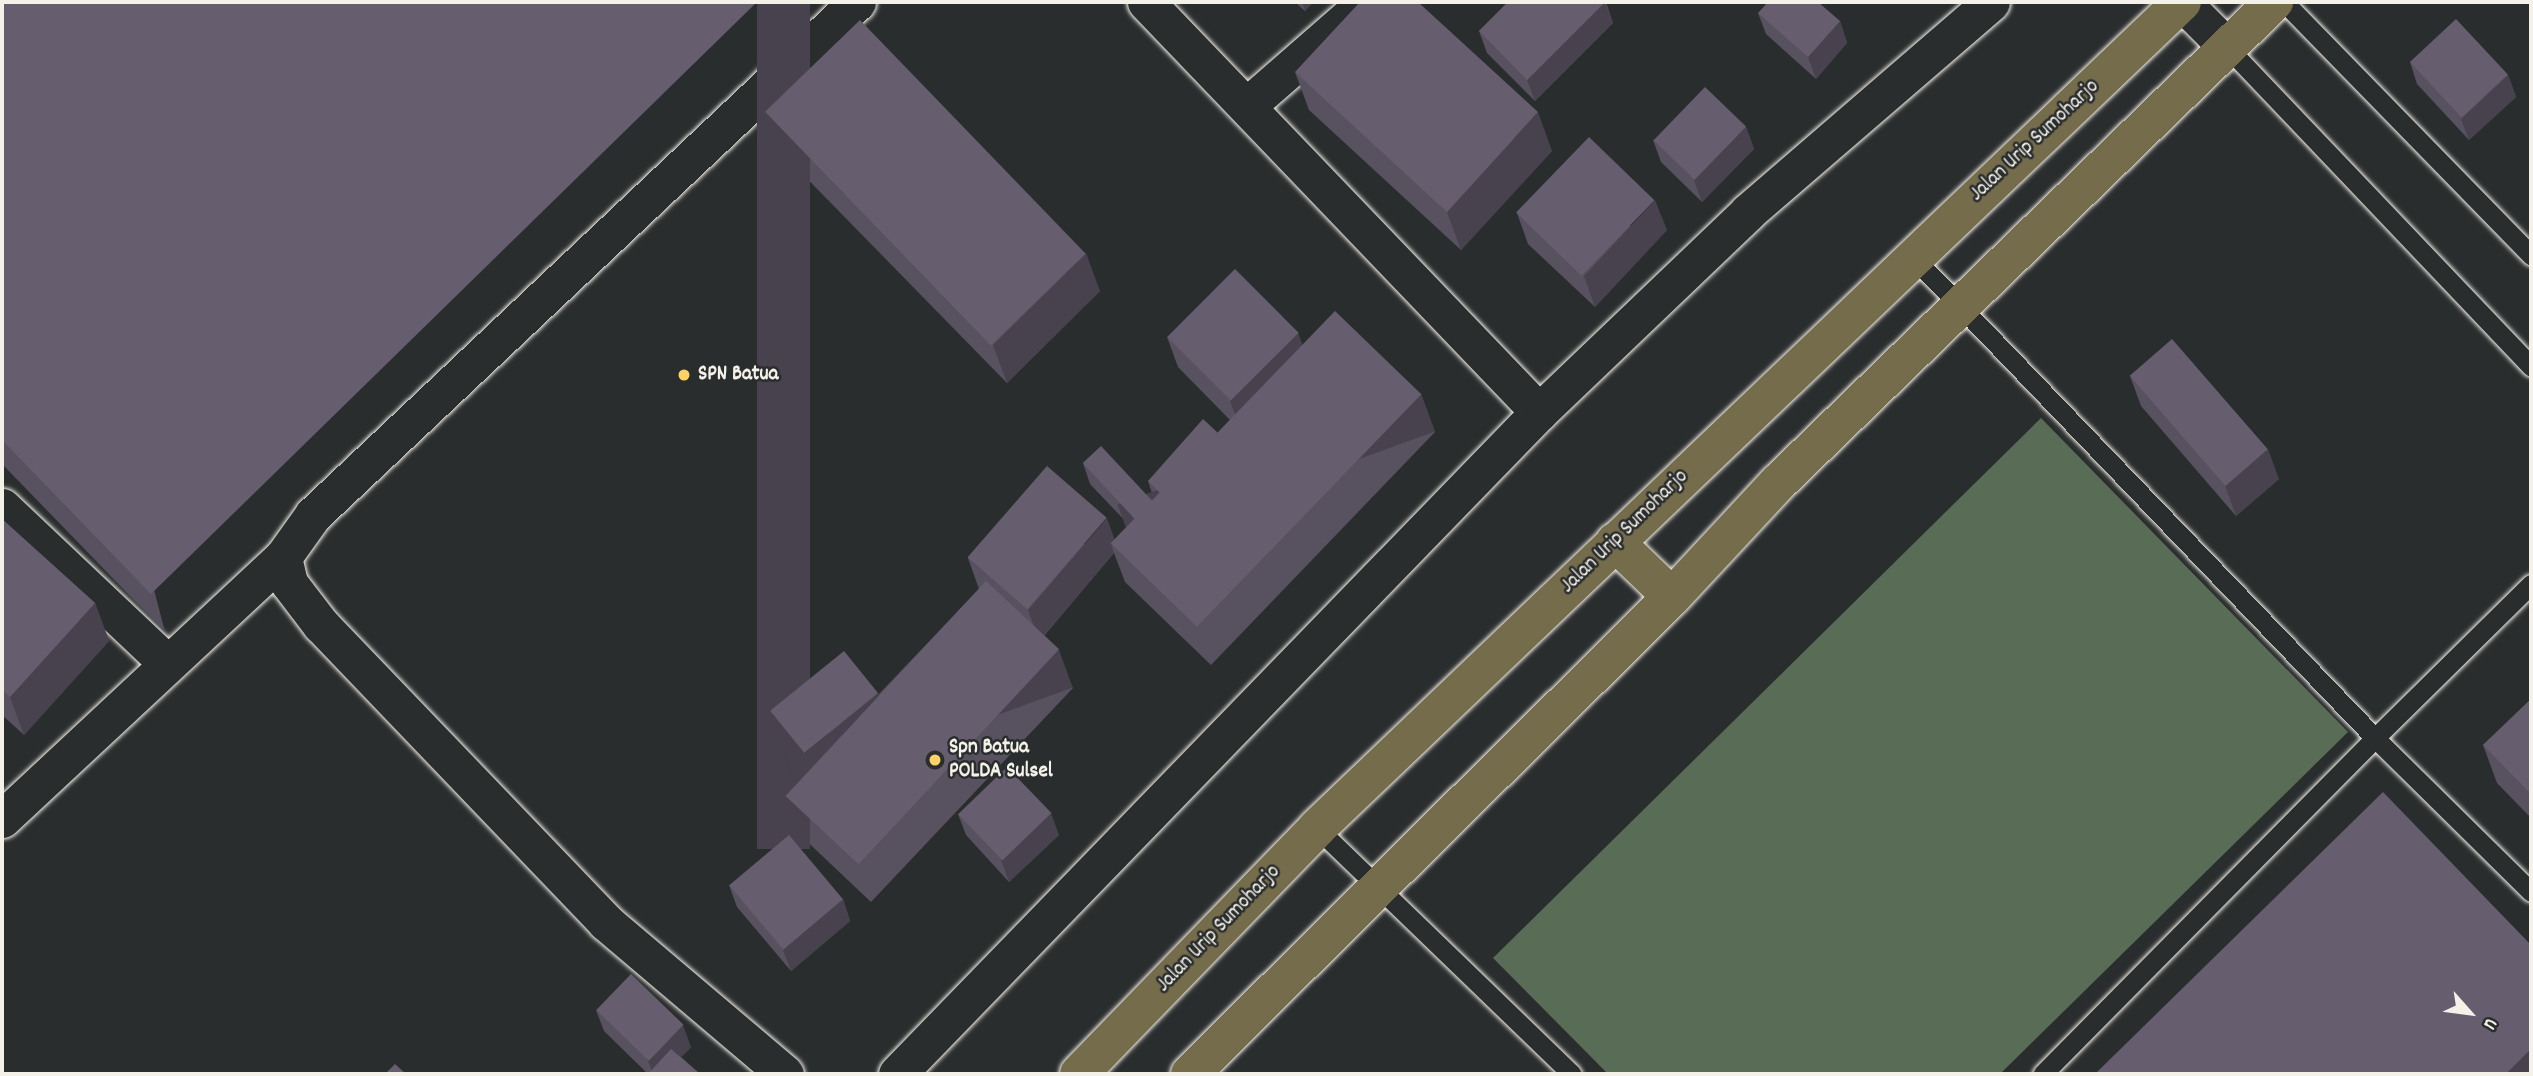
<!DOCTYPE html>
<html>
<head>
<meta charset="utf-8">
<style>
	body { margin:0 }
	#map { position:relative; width:2533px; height:1076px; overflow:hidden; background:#2a2d2e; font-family:Dekko,sans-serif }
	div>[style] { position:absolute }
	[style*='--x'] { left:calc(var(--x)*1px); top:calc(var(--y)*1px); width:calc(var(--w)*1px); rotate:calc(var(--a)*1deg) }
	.green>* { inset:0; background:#586c56 }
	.roads { filter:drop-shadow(0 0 2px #f4f1e8) drop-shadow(0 0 2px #f4f1e8) }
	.service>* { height:19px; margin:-9.5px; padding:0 9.5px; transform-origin:9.5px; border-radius:9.5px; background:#2a2d2e }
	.minor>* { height:37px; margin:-18.5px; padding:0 18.5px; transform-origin:18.5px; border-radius:18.5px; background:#2a2d2e }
	.trunk>* { height:38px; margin:-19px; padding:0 19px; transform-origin:19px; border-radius:19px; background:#746c4b }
	.wall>* { inset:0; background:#58515f }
	.shaded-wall>* { inset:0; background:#47424e; transform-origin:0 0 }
	.building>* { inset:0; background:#665e6f; transform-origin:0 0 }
	.dots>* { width:19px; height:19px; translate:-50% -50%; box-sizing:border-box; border:4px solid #2a2d2e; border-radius:50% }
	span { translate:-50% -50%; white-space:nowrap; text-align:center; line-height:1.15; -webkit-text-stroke:5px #2a2d2e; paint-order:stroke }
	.street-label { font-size:21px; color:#f4f1e8 }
	.poi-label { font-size:21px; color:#f4f1e8; font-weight:700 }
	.left { translate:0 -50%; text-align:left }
	.frame { position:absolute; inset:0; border:4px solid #f4f1e8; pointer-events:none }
	.north { position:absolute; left:2435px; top:978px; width:70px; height:70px; -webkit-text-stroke:5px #2a2d2e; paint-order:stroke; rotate:118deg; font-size:19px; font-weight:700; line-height:28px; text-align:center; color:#f4f1e8 }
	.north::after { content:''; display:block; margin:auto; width:24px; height:32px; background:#f4f1e8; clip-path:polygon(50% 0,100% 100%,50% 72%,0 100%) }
</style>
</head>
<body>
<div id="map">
	<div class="green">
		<div style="clip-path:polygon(2041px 418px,2348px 732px,2000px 1074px,1608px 1074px,1493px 958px)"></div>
	</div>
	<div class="roads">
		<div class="service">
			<div style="--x:2284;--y:2;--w:354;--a:45.7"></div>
			<div style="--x:2227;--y:47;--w:441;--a:46.4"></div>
			<div style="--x:1912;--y:256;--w:668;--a:46.15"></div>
			<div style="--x:2375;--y:738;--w:473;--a:134.7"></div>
			<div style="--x:2531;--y:584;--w:219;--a:135.4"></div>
			<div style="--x:2375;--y:738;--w:219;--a:44.6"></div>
			<div style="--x:1317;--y:828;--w:354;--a:44"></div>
		</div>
		<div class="minor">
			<div style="--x:1146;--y:2;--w:568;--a:46.21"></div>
			<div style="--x:2182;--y:2;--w:64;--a:45"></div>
			<div style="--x:1248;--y:105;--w:157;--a:-41.1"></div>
			<div style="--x:2;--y:507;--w:227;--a:43.4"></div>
			<div style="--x:2;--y:819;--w:384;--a:-43"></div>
			<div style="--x:785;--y:1074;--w:235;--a:-139.7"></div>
			<div style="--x:606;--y:922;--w:412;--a:-133.8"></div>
			<div style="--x:321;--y:625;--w:53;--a:-127.3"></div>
			<div style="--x:289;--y:583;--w:27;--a:-103"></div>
			<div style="--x:283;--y:557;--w:52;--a:-54.5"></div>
			<div style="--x:313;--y:515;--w:748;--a:-43.32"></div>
			<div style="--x:897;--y:1074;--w:922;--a:-45.88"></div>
			<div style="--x:1539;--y:412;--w:289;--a:-43.7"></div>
			<div style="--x:1748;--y:212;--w:321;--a:-40.8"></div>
		</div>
		<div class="trunk">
			<div style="--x:1615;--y:542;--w:79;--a:44"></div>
			<div style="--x:1079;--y:1074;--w:342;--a:-45.9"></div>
			<div style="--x:1317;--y:828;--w:1196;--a:-43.68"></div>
			<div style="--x:1190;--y:1074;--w:678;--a:-44.7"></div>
			<div style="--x:1672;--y:597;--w:156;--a:-47.1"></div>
			<div style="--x:1778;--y:483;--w:691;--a:-44.12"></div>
		</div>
	</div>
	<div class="wall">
		<div style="clip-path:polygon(2px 2px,165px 632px,2px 464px)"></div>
		<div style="clip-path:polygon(1295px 2px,1313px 2px,1305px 11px)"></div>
		<div style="clip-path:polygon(1508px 2px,1606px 2px,1613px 23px,1535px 101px,1487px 53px,1479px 31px)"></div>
		<div style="clip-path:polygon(1758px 13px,1840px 21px,1847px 43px,1816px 79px,1766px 34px)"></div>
		<div style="clip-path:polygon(2410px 62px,2508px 75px,2516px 97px,2469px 140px,2417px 84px)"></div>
		<div style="clip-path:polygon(1295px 72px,1552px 151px,1461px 250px,1309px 110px)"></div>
		<div style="clip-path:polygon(766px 113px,1100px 291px,1007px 383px,780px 151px)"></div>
		<div style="clip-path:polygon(1746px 127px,1754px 149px,1702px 202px,1661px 162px,1653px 140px)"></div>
		<div style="clip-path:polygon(1517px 213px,1667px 230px,1595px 307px,1528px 244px)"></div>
		<div style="clip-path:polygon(1298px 333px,1302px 345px,1421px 394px,1435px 432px,1211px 665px,1125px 582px,1114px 553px,1044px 636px,1073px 688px,871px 902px,798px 833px,784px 795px,809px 769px,779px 733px,771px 712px,879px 694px,979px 589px,968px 558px,1115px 540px,1129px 525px,1090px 484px,1083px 463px,1153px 501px,1154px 499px,1148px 481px,1218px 433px,1230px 420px,1178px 367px,1167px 337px)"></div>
		<div style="clip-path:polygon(2130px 376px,2279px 479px,2236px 516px,2141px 406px)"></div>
		<div style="clip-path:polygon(2px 519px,95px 603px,109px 641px,24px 735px,2px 715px)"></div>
		<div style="clip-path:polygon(2531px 699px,2531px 818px,2497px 783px,2483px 745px)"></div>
		<div style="clip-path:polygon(958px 814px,1059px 835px,1009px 882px,966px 835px)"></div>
		<div style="clip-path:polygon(729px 885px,843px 899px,850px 921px,791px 971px,737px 907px)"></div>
		<div style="clip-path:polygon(596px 1010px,691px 1047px,681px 1057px,700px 1074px,648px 1074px,604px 1031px)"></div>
	</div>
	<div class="shaded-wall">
		<div style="left:757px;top:2px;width:53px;height:847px"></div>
		<div style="clip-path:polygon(1302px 2px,1313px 2px,1305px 11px)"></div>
		<div style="clip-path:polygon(1605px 2px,1613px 23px,1535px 101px,1527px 80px)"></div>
		<div style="clip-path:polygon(1840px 21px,1847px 43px,1816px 79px,1808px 57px)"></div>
		<div style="clip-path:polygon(2508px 75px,2516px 97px,2469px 140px,2461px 119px)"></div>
		<div style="clip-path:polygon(1538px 112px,1552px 151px,1461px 250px,1447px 212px)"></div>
		<div style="clip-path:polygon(1746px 127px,1754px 149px,1702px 202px,1694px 180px)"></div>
		<div style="clip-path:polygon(1655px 200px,1667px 230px,1595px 307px,1584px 276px)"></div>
		<div style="clip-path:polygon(1086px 253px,1100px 291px,1007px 383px,993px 345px)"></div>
		<div style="clip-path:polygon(1298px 333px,1309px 364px,1241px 431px,1230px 401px)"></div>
		<div style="left:1421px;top:394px;width:40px;height:323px;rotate:70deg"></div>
		<div style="clip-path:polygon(2268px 449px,2279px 479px,2236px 516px,2225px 485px)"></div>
		<div style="clip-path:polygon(1107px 518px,1118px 549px,1111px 544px,1114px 553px,1039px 641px,1028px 610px)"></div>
		<div style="clip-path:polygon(95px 603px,109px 641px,24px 735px,10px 697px)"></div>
		<div style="left:1059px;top:650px;width:40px;height:294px;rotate:70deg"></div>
		<div style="clip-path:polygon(878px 693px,886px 714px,813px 774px,805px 753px)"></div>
		<div style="clip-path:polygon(1051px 813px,1059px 835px,1009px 882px,1001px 860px)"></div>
		<div style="clip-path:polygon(843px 899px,850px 921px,791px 971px,783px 950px)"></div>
		<div style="clip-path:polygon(683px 1025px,691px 1047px,665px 1074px,653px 1074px,648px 1061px)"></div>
		<div style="clip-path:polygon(2531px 1049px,2531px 1074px,2506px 1074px)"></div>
	</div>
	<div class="building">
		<div style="clip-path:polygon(2px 2px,757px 2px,151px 594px,2px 440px)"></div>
		<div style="clip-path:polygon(1360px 2px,1418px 2px,1538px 112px,1447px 212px,1295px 72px)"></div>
		<div style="clip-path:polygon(1508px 2px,1605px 2px,1527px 80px,1479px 31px)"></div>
		<div style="clip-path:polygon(1768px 2px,1818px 2px,1840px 21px,1808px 57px,1758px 13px)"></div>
		<div style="left:2456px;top:19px;width:76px;height:63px;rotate:47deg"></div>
		<div style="left:860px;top:20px;width:325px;height:132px;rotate:46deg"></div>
		<div style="left:1705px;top:87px;width:57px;height:74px;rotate:44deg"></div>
		<div style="left:1589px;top:137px;width:91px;height:105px;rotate:44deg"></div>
		<div style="left:1235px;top:269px;width:90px;height:96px;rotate:45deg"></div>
		<div style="left:1335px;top:311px;width:120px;height:323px;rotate:44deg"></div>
		<div style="left:2172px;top:339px;width:146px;height:56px;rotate:49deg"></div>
		<div style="clip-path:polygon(1203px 419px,1218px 433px,1160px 493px,1148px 481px)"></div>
		<div style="left:1101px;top:446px;width:76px;height:25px;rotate:47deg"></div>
		<div style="left:1047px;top:466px;width:79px;height:121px;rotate:41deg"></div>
		<div style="clip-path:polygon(2px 519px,95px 603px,10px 697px,2px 690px)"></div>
		<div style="left:986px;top:581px;width:100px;height:294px;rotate:43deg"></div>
		<div style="left:844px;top:651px;width:54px;height:95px;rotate:51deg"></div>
		<div style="clip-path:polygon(2531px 699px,2531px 794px,2483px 745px)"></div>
		<div style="left:1007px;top:767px;width:64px;height:68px;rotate:46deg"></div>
		<div style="clip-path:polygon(2383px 792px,2531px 945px,2531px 1049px,2506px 1074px,2095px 1074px)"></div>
		<div style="left:789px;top:835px;width:84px;height:78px;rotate:50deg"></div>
		<div style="left:631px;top:974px;width:73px;height:50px;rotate:44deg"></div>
		<div style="clip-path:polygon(671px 1049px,700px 1074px,648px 1074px)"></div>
		<div style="clip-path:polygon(395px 1064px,406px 1074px,385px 1074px)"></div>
	</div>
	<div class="dots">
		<div style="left:684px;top:375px;background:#ffd166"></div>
		<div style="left:935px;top:760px;background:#ffd166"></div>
	</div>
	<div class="street-label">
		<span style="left:2035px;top:141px;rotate:-43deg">Jalan Urip Sumoharjo</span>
		<span style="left:1625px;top:532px;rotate:-44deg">Jalan Urip Sumoharjo</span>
		<span style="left:1219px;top:929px;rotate:-46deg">Jalan Urip Sumoharjo</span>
	</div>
	<div class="poi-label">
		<span class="left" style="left:698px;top:375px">SPN Batua</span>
		<span class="left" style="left:949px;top:760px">Spn Batua<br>POLDA Sulsel</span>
	</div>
	<div class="frame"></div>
	<div class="north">U</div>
</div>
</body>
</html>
